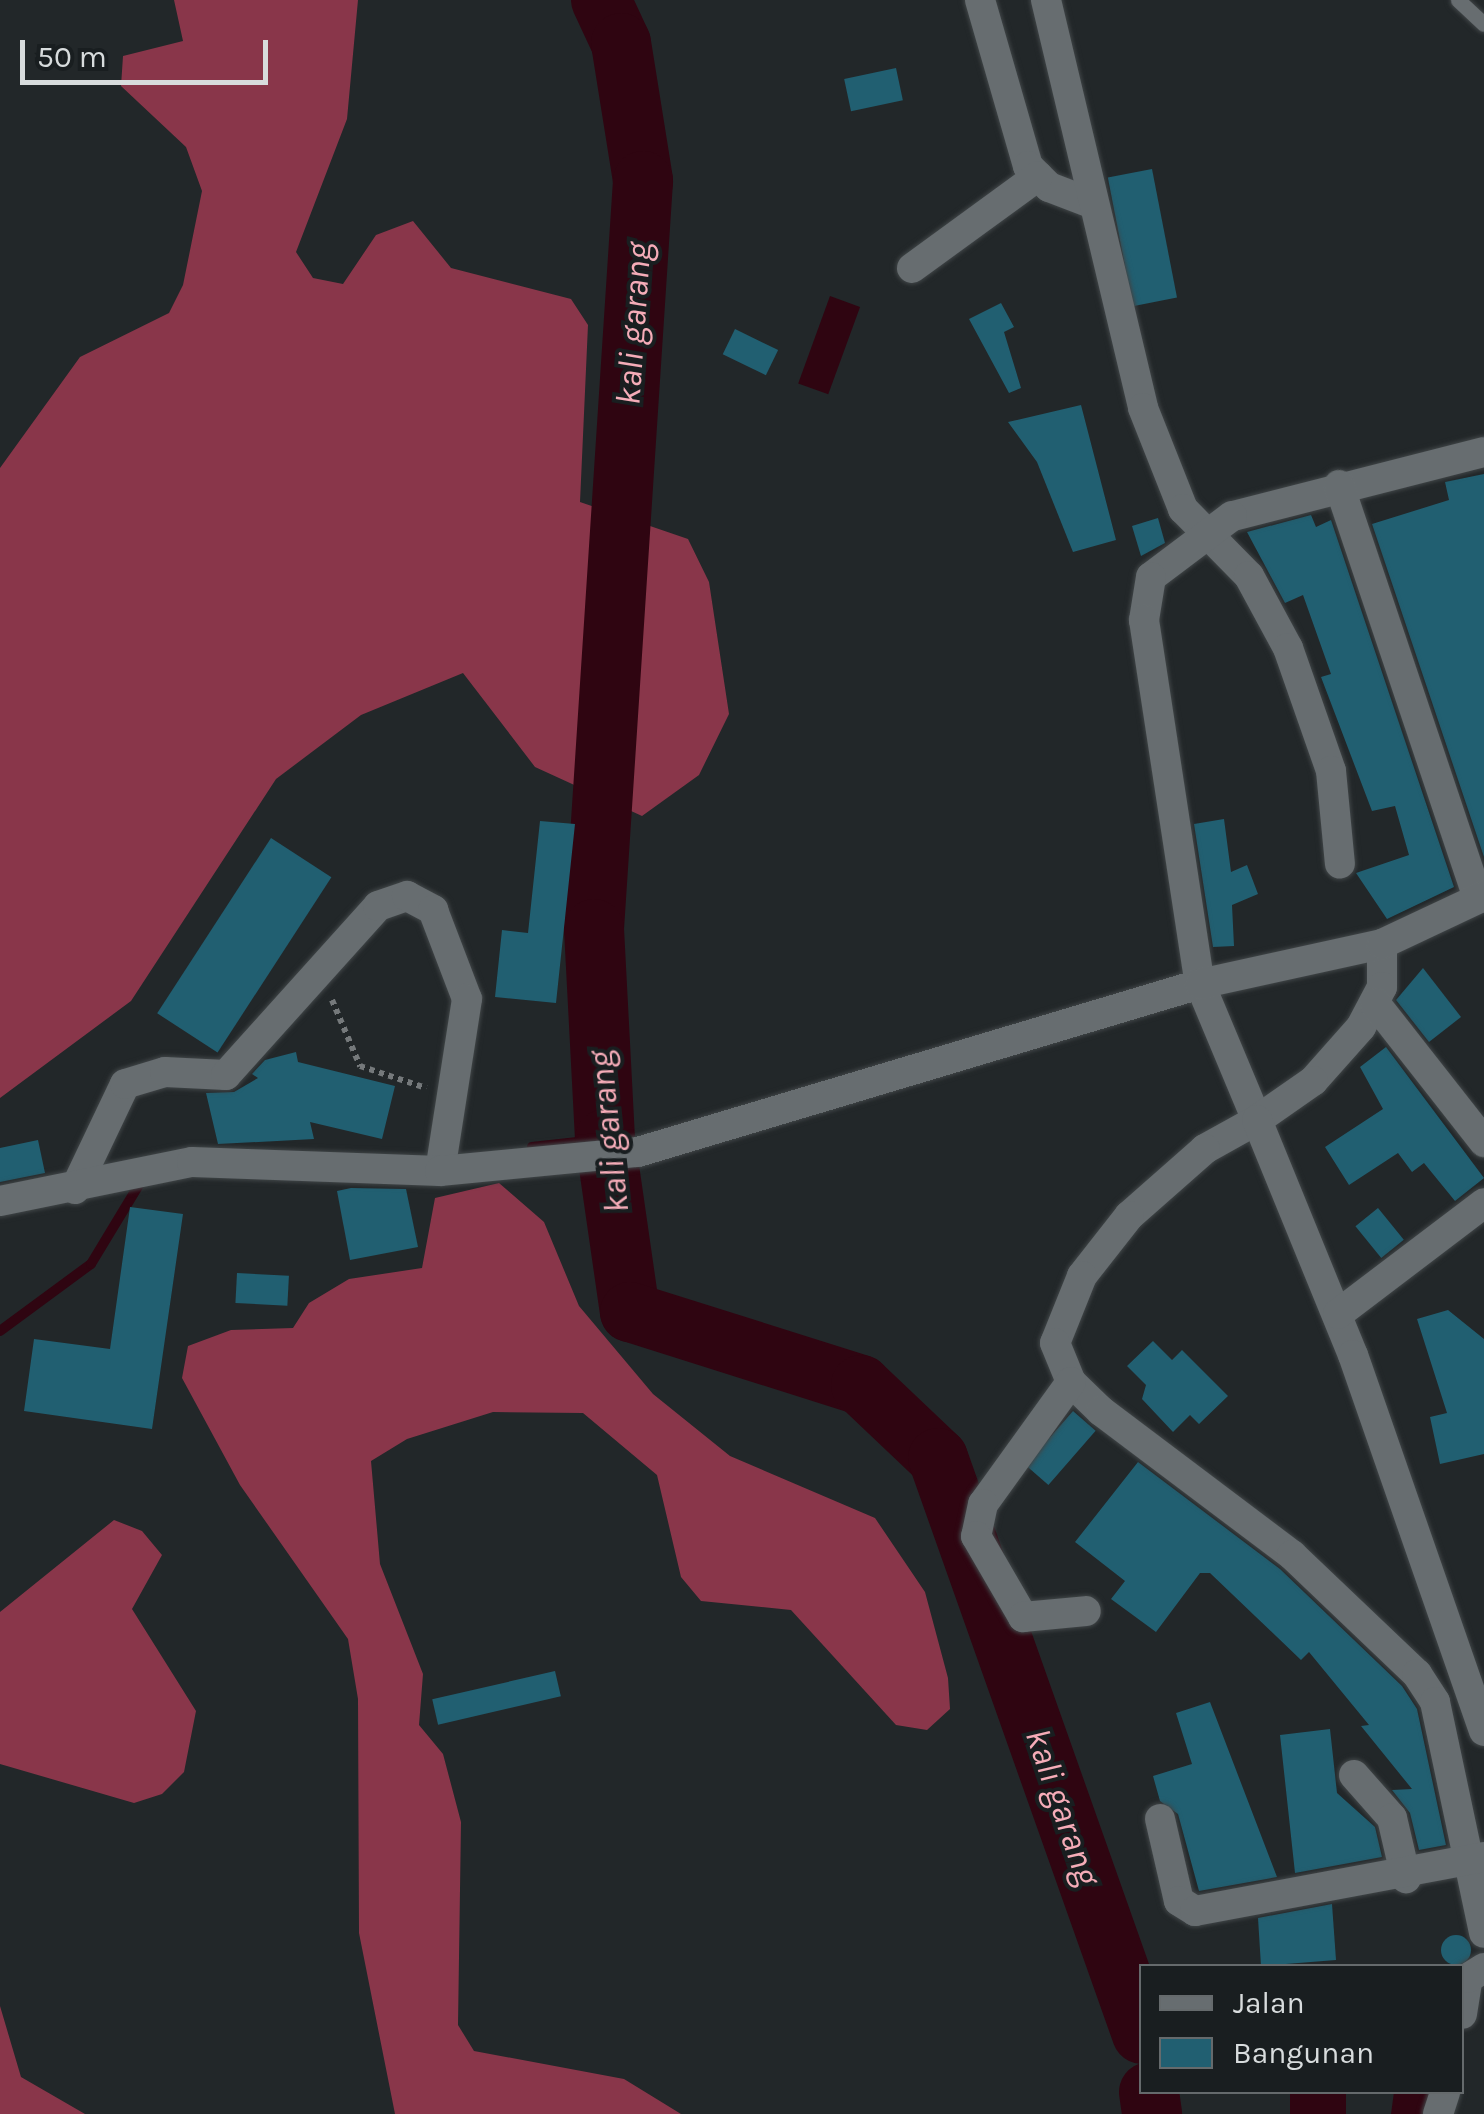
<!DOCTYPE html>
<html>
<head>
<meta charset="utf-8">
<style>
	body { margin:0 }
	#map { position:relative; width:1484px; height:2114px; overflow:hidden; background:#222729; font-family:Karla,sans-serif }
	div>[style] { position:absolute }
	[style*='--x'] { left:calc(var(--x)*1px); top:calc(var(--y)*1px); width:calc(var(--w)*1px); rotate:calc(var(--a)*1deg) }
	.forest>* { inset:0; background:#89364a }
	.water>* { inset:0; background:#2f0511; transform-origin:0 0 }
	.stream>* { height:10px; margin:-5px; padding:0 5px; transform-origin:5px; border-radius:5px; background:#2f0511 }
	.river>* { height:60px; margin:-30px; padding:0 30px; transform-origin:30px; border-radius:30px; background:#2f0511 }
	.building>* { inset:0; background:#215f71; transform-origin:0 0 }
	.round { border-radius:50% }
	.path>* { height:6px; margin-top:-3px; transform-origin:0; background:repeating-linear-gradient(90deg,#75797b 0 5px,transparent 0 10px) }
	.roads { filter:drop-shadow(0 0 2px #404547) drop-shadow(0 0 2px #404547) }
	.service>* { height:15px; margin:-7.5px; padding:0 7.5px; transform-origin:7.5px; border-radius:7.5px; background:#676d70 }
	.minor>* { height:30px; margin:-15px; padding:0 15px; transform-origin:15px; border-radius:15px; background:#676d70 }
	.tertiary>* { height:30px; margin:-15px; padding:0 15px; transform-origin:15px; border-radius:15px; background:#676d70 }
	span { translate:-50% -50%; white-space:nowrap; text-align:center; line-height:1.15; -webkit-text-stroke:8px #191e20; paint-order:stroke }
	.water-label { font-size:35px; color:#f5acb8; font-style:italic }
	.legend { position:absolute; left:1139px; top:1964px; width:325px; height:130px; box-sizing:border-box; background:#191e20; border:2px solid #656a6c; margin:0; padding:12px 18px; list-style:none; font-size:30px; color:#d8dcdd }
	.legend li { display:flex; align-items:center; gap:20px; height:50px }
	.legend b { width:50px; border:2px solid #656a6c }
	.scale { position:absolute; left:20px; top:40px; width:248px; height:45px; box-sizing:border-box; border:5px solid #d8dcdd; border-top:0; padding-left:12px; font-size:30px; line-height:35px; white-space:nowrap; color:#d8dcdd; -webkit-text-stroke:8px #191e20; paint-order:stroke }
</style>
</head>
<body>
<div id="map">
	<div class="forest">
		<div style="clip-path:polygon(174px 0,358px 0,347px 119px,296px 252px,313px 278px,343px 284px,376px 235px,413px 221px,451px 268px,571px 299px,588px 325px,580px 502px,688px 539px,709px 582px,729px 714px,699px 775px,642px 816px,535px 767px,463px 673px,361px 715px,276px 779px,131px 1001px,0 1098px,0 468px,80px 357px,169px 313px,183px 285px,202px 191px,186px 147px,121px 86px,123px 56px,183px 41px)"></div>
		<div style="clip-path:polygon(499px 1183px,544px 1222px,579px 1306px,653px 1394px,730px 1456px,875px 1518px,925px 1592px,948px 1678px,950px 1709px,927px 1730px,896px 1725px,791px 1610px,701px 1601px,681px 1577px,657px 1475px,583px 1413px,493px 1412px,407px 1439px,371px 1461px,380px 1564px,423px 1674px,419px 1725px,443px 1754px,461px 1822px,458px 2025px,474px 2051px,624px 2079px,681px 2114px,395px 2114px,359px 1933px,358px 1699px,348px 1639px,240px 1485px,182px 1378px,188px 1346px,231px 1330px,293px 1328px,309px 1303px,349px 1279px,422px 1268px,435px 1198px)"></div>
		<div style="clip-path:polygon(114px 1520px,142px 1531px,162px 1555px,132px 1609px,196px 1711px,184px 1772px,162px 1794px,134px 1803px,0 1764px,0 1612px)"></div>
		<div style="clip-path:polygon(0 2006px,21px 2077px,85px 2114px,0 2114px)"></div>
	</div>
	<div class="water">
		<div style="left:830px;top:296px;width:32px;height:93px;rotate:20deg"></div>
		<div style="left:1290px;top:2092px;width:56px;height:22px"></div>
		<div style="clip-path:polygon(1394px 2092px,1433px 2092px,1426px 2114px,1391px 2114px)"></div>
	</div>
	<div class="stream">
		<div style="--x:532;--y:1147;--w:73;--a:-6.3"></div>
		<div style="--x:0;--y:1331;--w:113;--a:-36.4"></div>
		<div style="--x:91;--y:1264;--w:100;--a:-58.8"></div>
	</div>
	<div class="river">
		<div style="--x:601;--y:0;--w:47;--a:65.1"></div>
		<div style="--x:621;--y:43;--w:140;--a:80.9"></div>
		<div style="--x:643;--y:181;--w:750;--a:93.75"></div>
		<div style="--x:594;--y:929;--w:210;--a:87"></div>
		<div style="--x:605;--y:1139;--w:175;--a:81.8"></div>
		<div style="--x:630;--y:1312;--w:242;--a:17.5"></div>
		<div style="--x:861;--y:1385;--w:106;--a:43.5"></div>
		<div style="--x:938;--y:1458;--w:611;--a:70.5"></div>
		<div style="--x:1149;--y:2092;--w:22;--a:82"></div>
	</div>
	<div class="building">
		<div style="left:896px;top:68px;width:33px;height:53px;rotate:78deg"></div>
		<div style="left:1152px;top:169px;width:131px;height:45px;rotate:79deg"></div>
		<div style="clip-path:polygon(1001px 303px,1014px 327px,1004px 332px,1021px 388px,1009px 393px,969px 319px)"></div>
		<div style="left:735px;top:329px;width:48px;height:28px;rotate:26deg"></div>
		<div style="clip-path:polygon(1081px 405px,1116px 540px,1073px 552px,1037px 462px,1008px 422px)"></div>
		<div style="clip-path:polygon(1484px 474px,1484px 857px,1372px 524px,1449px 500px,1445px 482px)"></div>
		<div style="clip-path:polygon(1311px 515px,1316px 527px,1331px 520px,1454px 887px,1387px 919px,1356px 873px,1409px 855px,1395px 806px,1372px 811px,1321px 677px,1331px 674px,1303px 595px,1285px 603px,1247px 532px)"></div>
		<div style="clip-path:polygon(1158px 518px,1165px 543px,1141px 556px,1132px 526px)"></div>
		<div style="clip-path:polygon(1224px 819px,1231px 872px,1247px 865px,1258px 894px,1232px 905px,1234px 946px,1213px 947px,1194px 824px)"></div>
		<div style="clip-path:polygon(540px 821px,575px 824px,556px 1003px,495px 997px,502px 930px,528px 933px)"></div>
		<div style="left:271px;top:838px;width:72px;height:209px;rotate:33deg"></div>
		<div style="clip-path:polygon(1423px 968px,1461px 1017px,1429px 1042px,1396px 1000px)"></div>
		<div style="clip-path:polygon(1386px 1047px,1484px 1178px,1455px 1201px,1424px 1163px,1412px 1172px,1398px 1153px,1349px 1185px,1325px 1147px,1383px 1109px,1360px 1067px)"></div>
		<div style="clip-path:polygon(296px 1052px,298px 1062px,395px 1086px,382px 1139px,310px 1122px,314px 1139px,218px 1144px,206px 1093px,234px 1092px,258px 1078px,252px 1074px,265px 1060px)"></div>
		<div style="clip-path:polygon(38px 1140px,45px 1173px,0 1182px,0 1148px)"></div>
		<div style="clip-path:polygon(351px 1188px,406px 1189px,418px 1247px,350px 1260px,337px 1191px)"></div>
		<div style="clip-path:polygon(130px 1207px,183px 1214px,152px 1429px,24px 1411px,34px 1339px,110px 1349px)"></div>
		<div style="left:1378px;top:1208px;width:41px;height:29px;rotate:51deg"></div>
		<div style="left:237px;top:1273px;width:52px;height:30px;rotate:3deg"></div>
		<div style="clip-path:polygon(1448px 1310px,1484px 1339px,1484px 1454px,1440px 1464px,1430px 1417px,1447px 1413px,1417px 1319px)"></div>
		<div style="clip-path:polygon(1153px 1341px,1172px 1360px,1182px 1350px,1228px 1396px,1199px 1424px,1190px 1415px,1173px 1432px,1142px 1399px,1146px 1385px,1127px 1366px)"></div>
		<div style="left:1073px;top:1411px;width:30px;height:72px;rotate:41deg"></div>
		<div style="clip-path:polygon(1138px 1462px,1280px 1569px,1402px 1686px,1417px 1709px,1446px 1845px,1419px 1850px,1410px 1813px,1392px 1790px,1412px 1789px,1361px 1726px,1369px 1725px,1309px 1652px,1301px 1660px,1210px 1573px,1200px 1573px,1156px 1632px,1111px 1599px,1125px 1581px,1075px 1542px)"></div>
		<div style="left:555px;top:1671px;width:26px;height:126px;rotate:77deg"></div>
		<div style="clip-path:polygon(1210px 1702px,1277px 1877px,1199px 1891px,1178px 1814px,1160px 1801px,1153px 1776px,1192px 1764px,1176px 1713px)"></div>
		<div style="clip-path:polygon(1330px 1729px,1337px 1793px,1375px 1827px,1382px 1857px,1295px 1873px,1280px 1735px)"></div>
		<div style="clip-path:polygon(1332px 1904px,1336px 1960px,1261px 1966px,1258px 1918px)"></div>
		<div class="round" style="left:1441px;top:1935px;width:30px;height:30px"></div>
	</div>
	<div class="path">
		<div style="--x:332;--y:1000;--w:72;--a:67"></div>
		<div style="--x:360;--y:1066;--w:70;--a:18.4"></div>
	</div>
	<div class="roads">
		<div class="service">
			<div style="--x:1458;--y:0;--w:35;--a:43"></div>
		</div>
		<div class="minor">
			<div style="--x:980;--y:0;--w:173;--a:73.9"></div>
			<div style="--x:1028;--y:166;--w:30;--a:45"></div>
			<div style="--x:1049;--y:187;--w:42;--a:21"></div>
			<div style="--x:1046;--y:0;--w:419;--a:76.6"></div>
			<div style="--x:1143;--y:408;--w:109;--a:68.4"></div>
			<div style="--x:1183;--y:509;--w:94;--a:45.4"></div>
			<div style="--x:1249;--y:576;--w:82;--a:61.6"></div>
			<div style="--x:1288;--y:648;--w:130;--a:70.7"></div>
			<div style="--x:1331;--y:771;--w:93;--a:84.5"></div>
			<div style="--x:912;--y:268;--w:156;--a:-36.1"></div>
			<div style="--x:1484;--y:452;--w:260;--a:165.7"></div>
			<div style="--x:1232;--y:516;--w:101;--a:143"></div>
			<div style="--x:1151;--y:577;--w:44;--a:99.2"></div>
			<div style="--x:1144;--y:620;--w:368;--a:81.3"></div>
			<div style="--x:1200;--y:984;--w:147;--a:67.3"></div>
			<div style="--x:1257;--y:1120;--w:60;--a:150.9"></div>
			<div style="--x:1205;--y:1149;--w:101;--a:138.6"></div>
			<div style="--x:1129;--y:1216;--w:76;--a:128.1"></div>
			<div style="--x:1082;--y:1276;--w:72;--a:111.9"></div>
			<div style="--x:1055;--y:1343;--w:42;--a:67.7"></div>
			<div style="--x:1071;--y:1382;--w:42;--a:44"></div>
			<div style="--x:1101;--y:1411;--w:239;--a:37"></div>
			<div style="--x:1292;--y:1555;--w:173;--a:43.6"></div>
			<div style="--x:1417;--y:1674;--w:33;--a:57"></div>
			<div style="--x:1435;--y:1702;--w:236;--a:78"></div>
			<div style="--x:1339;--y:485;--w:436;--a:71.4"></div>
			<div style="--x:1382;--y:944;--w:43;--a:90"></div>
			<div style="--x:1382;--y:987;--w:45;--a:117.7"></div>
			<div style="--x:1361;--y:1027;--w:72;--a:131.6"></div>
			<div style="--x:1313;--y:1081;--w:68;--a:145.1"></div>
			<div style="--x:1257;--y:1120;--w:254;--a:67.8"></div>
			<div style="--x:1353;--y:1355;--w:398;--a:70.8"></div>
			<div style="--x:1375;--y:1003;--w:177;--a:51.9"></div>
			<div style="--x:75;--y:1189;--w:116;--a:-64.5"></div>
			<div style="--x:125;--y:1084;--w:42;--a:-16.7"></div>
			<div style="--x:165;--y:1072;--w:61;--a:2.8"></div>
			<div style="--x:226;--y:1075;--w:227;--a:-48"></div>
			<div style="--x:378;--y:906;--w:31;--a:-19"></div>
			<div style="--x:407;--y:896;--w:30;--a:28"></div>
			<div style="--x:433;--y:910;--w:95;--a:69.1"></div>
			<div style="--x:467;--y:999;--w:174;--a:98.9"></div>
			<div style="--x:1338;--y:1314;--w:183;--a:-37.2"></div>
			<div style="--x:1071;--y:1382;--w:150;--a:125.8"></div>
			<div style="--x:983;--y:1504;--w:33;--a:102"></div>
			<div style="--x:976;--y:1536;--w:94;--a:59.9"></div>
			<div style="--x:1023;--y:1617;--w:63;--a:-5.4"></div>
			<div style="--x:1354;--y:1775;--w:57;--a:48.5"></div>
			<div style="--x:1392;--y:1818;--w:62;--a:76.9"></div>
			<div style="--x:1160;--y:1819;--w:84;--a:77"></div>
			<div style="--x:1179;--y:1901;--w:19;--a:32"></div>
			<div style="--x:1195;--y:1911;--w:294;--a:-10.6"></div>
			<div style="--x:1462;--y:2014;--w:36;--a:-81"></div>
			<div style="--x:1468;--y:1978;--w:19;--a:-32"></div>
			<div style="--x:1438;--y:2114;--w:23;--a:-72"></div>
		</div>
		<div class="tertiary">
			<div style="--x:0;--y:1201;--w:196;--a:-11.5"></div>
			<div style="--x:192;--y:1162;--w:248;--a:2.1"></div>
			<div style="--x:440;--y:1171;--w:199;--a:-5.5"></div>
			<div style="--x:638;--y:1152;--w:587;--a:-16.64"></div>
			<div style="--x:1200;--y:984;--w:186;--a:-12.4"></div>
			<div style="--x:1382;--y:944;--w:113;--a:-25.2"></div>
		</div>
	</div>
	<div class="water-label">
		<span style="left:634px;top:324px;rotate:-86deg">kali garang</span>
		<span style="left:609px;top:1132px;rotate:-96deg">kali garang</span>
		<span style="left:1062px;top:1807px;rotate:71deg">kali garang</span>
	</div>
	<ul class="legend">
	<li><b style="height:12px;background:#676d70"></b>Jalan</li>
	<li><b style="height:28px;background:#215f71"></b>Bangunan</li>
	</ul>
	<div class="scale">50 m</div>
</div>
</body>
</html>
